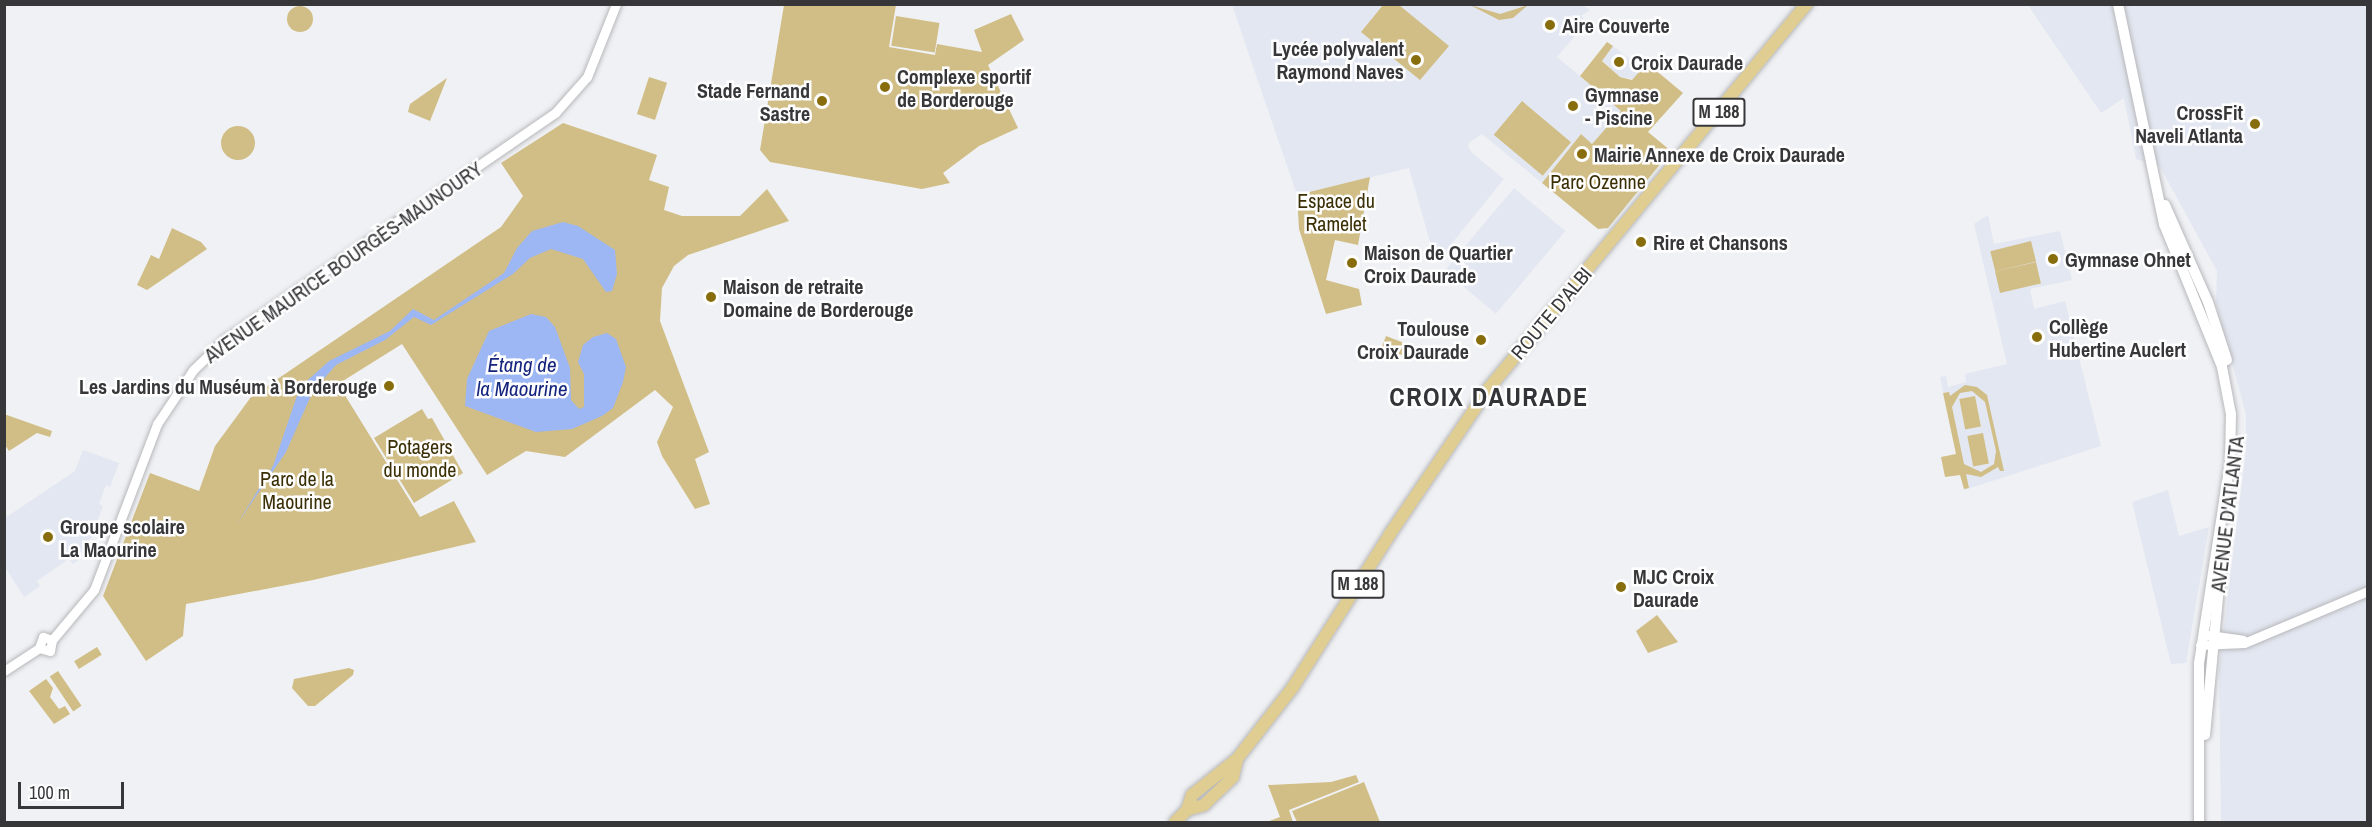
<!DOCTYPE html>
<html>
<head>
<meta charset="utf-8">
<style>
	body { margin:0 }
	#map { position:relative; width:2372px; height:827px; overflow:hidden; background:#f0f1f4; font-family:"Archivo Narrow",sans-serif }
	div>[style] { position:absolute }
	[style*='--x'] { left:calc(var(--x)*1px); top:calc(var(--y)*1px); width:calc(var(--w)*1px); rotate:calc(var(--a)*1deg) }
	.built>* { inset:0; background:#e3e7f1; transform-origin:0 0 }
	.green>* { inset:0; background:#d1be86; transform-origin:0 0 }
	.round { border-radius:50% }
	.water>* { inset:0; background:#9db6f4 }
	.roads { filter:drop-shadow(0 0 2px #b7b8bb) drop-shadow(0 0 2px #b7b8bb) }
	.tertiary>* { height:9px; margin:-4.5px; padding:0 4.5px; transform-origin:4.5px; border-radius:4.5px; background:#fff }
	.secondary>* { height:10px; margin:-5px; padding:0 5px; transform-origin:5px; border-radius:5px; background:#fff }
	.primary>* { height:12px; margin:-6px; padding:0 6px; transform-origin:6px; border-radius:6px; background:#dfcd92 }
	.dots>* { width:16px; height:16px; translate:-50% -50%; box-sizing:border-box; border:3px solid #fefeff; border-radius:50% }
	span { translate:-50% -50%; white-space:nowrap; text-align:center; line-height:1.15; -webkit-text-stroke:5px #fefeff; paint-order:stroke }
	.shield-label span { padding:2px 4px; background:#fefeff; border:2px solid; border-radius:4px; -webkit-text-stroke-width:0 }
	.shield-label { font-size:18px; color:#373739; font-weight:700 }
	.poi-label { font-size:20px; color:#373739; font-weight:700 }
	.left { translate:0 -50%; text-align:left }
	.right { translate:-100% -50%; text-align:right }
	.park-label { font-size:20px; color:#3a2e04 }
	.street-label { font-size:20px; color:#373739 }
	.water-label { font-size:21px; color:#15257d; font-style:italic }
	.district-label { font-size:26px; color:#333437; font-weight:700; letter-spacing:1.5px }
	.frame { position:absolute; inset:0; border:6px solid #373739; pointer-events:none }
	.scale { position:absolute; left:18px; top:782px; width:106px; height:27px; box-sizing:border-box; border:3px solid #373739; border-top:0; padding-left:8px; font-size:18px; line-height:21px; white-space:nowrap; color:#373739; -webkit-text-stroke:4px #fefeff; paint-order:stroke }
</style>
</head>
<body>
<div id="map">
	<div class="built">
		<div style="clip-path:polygon(1232px 5px,1583px 5px,1590px 10px,1581px 16px,1587px 22px,1557px 57px,1622px 111px,1592px 144px,1580px 135px,1542px 183px,1482px 134px,1470px 142px,1468px 146px,1472px 153px,1504px 179px,1436px 263px,1409px 168px,1297px 195px)"></div>
		<div style="clip-path:polygon(2028px 5px,2367px 5px,2367px 822px,2221px 822px,2219px 668px,2246px 449px,2246px 415px,2216px 303px,2217px 271px,2160px 167px,2136px 159px,2124px 98px,2101px 113px)"></div>
		<div style="clip-path:polygon(1613px 46px,1642px 69px,1634px 79px,1620px 77px,1602px 60px)"></div>
		<div style="left:1514px;top:188px;width:67px;height:108px;rotate:40deg"></div>
		<div style="clip-path:polygon(1988px 215px,1994px 244px,2060px 231px,2072px 280px,2030px 289px,2034px 309px,2065px 301px,2101px 446px,1964px 490px,1940px 377px,1946px 376px,1948px 387px,1966px 382px,1965px 374px,2007px 364px,1974px 224px)"></div>
		<div style="clip-path:polygon(83px 450px,119px 463px,110px 487px,106px 485px,99px 504px,103px 506px,84px 556px,73px 564px,69px 559px,37px 581px,40px 586px,24px 597px,5px 567px,5px 518px,75px 471px)"></div>
		<div style="clip-path:polygon(2168px 490px,2179px 536px,2209px 527px,2186px 663px,2171px 664px,2132px 502px)"></div>
	</div>
	<div class="green">
		<div style="clip-path:polygon(784px 5px,896px 5px,889px 47px,935px 55px,937px 44px,982px 52px,974px 30px,1011px 14px,1024px 40px,988px 65px,1018px 128px,979px 146px,943px 173px,950px 183px,922px 189px,770px 162px,760px 150px)"></div>
		<div style="clip-path:polygon(1383px 5px,1399px 5px,1449px 46px,1420px 80px,1361px 32px)"></div>
		<div style="clip-path:polygon(1470px 5px,1500px 14px,1528px 5px,1513px 18px,1499px 20px)"></div>
		<div class="round" style="left:287px;top:6px;width:26px;height:26px"></div>
		<div style="left:896px;top:16px;width:44px;height:30px;rotate:9deg"></div>
		<div style="clip-path:polygon(1607px 42px,1613px 46px,1602px 61px,1620px 77px,1632px 80px,1647px 63px,1683px 93px,1648px 132px,1671px 151px,1608px 228px,1598px 229px,1542px 183px,1581px 134px,1592px 144px,1621px 111px,1580px 76px)"></div>
		<div style="left:649px;top:77px;width:19px;height:39px;rotate:18deg"></div>
		<div style="clip-path:polygon(447px 78px,430px 121px,408px 112px,410px 104px)"></div>
		<div style="left:1522px;top:101px;width:64px;height:44px;rotate:40deg"></div>
		<div style="clip-path:polygon(563px 123px,657px 155px,649px 180px,669px 187px,664px 210px,682px 216px,740px 216px,767px 189px,789px 221px,688px 255px,674px 266px,662px 288px,660px 321px,709px 452px,695px 459px,710px 504px,695px 509px,662px 456px,657px 442px,673px 407px,655px 390px,565px 457px,526px 451px,487px 475px,402px 344px,338px 384px,420px 517px,454px 501px,476px 542px,313px 580px,186px 604px,183px 636px,146px 661px,103px 596px,150px 473px,199px 491px,215px 446px,251px 397px,501px 227px,523px 196px,501px 163px)"></div>
		<div class="round" style="left:221px;top:126px;width:34px;height:34px"></div>
		<div style="clip-path:polygon(1370px 177px,1358px 245px,1335px 240px,1326px 280px,1359px 289px,1362px 305px,1326px 314px,1299px 229px,1297px 195px)"></div>
		<div style="clip-path:polygon(172px 228px,201px 242px,207px 249px,147px 290px,137px 285px,151px 255px,159px 259px)"></div>
		<div style="left:2031px;top:241px;width:21px;height:42px;rotate:76deg"></div>
		<div style="left:2036px;top:262px;width:22px;height:42px;rotate:77deg"></div>
		<div style="left:1386px;top:336px;width:30px;height:12px;rotate:21deg"></div>
		<div style="clip-path:polygon(evenodd,1965px 385px,1977px 387px,1987px 395px,2004px 471px,2000px 471px,1998px 467px,1981px 477px,1966px 474px,1969px 488px,1964px 489px,1960px 475px,1945px 477px,1941px 457px,1956px 454px,1943px 393px,1949px 392px,1950px 396px,1965px 385px,1972px 391px,1985px 402px,1996px 451px,1994px 464px,1981px 472px,1964px 464px,1952px 407px,1960px 393px,1972px 391px)"></div>
		<div style="left:1975px;top:396px;width:31px;height:16px;rotate:79deg"></div>
		<div style="clip-path:polygon(422px 409px,428px 419px,432px 418px,463px 473px,414px 503px,374px 438px)"></div>
		<div style="clip-path:polygon(4px 414px,52px 431px,50px 437px,37px 433px,9px 451px,5px 445px)"></div>
		<div style="left:1983px;top:433px;width:31px;height:16px;rotate:79deg"></div>
		<div style="clip-path:polygon(1657px 615px,1678px 642px,1648px 653px,1636px 631px)"></div>
		<div style="left:97px;top:647px;width:9px;height:27px;rotate:58deg"></div>
		<div style="clip-path:polygon(349px 668px,354px 670px,353px 675px,315px 706px,308px 706px,292px 688px,294px 679px)"></div>
		<div style="left:58px;top:671px;width:42px;height:10px;rotate:56deg"></div>
		<div style="clip-path:polygon(46px 679px,53px 688px,50px 697px,59px 709px,65px 706px,70px 714px,54px 724px,29px 691px)"></div>
		<div style="clip-path:polygon(1356px 775px,1359px 782px,1289px 810px,1293px 822px,1267px 822px,1280px 817px,1268px 785px,1331px 782px)"></div>
		<div style="clip-path:polygon(1364px 782px,1380px 822px,1297px 822px,1292px 811px)"></div>
	</div>
	<div class="water">
		<div style="clip-path:polygon(563px 222px,578px 226px,615px 250px,617px 274px,612px 291px,606px 292px,583px 259px,551px 249px,530px 258px,513px 274px,431px 325px,414px 317px,385px 340px,336px 365px,313px 391px,286px 452px,237px 524px,273px 466px,300px 387px,329px 361px,390px 331px,413px 309px,434px 320px,504px 273px,517px 248px,532px 231px)"></div>
		<div style="clip-path:polygon(531px 314px,546px 317px,555px 327px,570px 368px,571px 400px,579px 409px,584px 407px,584px 374px,578px 362px,583px 345px,593px 337px,607px 333px,616px 339px,626px 367px,623px 382px,613px 408px,602px 416px,572px 429px,536px 432px,465px 406px,467px 379px,489px 331px)"></div>
	</div>
	<div class="roads">
		<div class="tertiary">
			<div style="--x:2209;--y:635;--w:34;--a:8"></div>
			<div style="--x:52;--y:640;--w:65;--a:-50"></div>
			<div style="--x:94;--y:590;--w:178;--a:-69.2"></div>
			<div style="--x:157;--y:424;--w:65;--a:-56.3"></div>
			<div style="--x:193;--y:370;--w:42;--a:-44"></div>
			<div style="--x:223;--y:341;--w:403;--a:-34.5"></div>
			<div style="--x:555;--y:113;--w:48;--a:-48.4"></div>
			<div style="--x:587;--y:77;--w:79;--a:-68.3"></div>
			<div style="--x:2200;--y:645;--w:44;--a:-2.6"></div>
			<div style="--x:2244;--y:643;--w:134;--a:-22.8"></div>
			<div style="--x:39;--y:648;--w:11;--a:15"></div>
			<div style="--x:50;--y:651;--w:11;--a:-80"></div>
			<div style="--x:39;--y:648;--w:12;--a:-70"></div>
			<div style="--x:43;--y:637;--w:9;--a:18"></div>
			<div style="--x:4;--y:671;--w:42;--a:-33.3"></div>
		</div>
		<div class="secondary">
			<div style="--x:2118;--y:4;--w:225;--a:78.2"></div>
			<div style="--x:2164;--y:224;--w:154;--a:67.9"></div>
			<div style="--x:2222;--y:367;--w:48;--a:79.2"></div>
			<div style="--x:2231;--y:414;--w:49;--a:91.2"></div>
			<div style="--x:2230;--y:463;--w:202;--a:98.8"></div>
			<div style="--x:2199;--y:663;--w:159;--a:90"></div>
			<div style="--x:2165;--y:205;--w:106;--a:66.1"></div>
			<div style="--x:2208;--y:302;--w:61;--a:71.9"></div>
			<div style="--x:2205;--y:735;--w:191;--a:-84.6"></div>
		</div>
		<div class="primary">
			<div style="--x:1187;--y:810;--w:18;--a:-16"></div>
			<div style="--x:1204;--y:805;--w:40;--a:-44"></div>
			<div style="--x:1233;--y:777;--w:18;--a:-77"></div>
			<div style="--x:1175;--y:822;--w:17;--a:-45"></div>
			<div style="--x:1187;--y:810;--w:16;--a:-72"></div>
			<div style="--x:1192;--y:795;--w:58;--a:-38.7"></div>
			<div style="--x:1237;--y:759;--w:91;--a:-52.1"></div>
			<div style="--x:1293;--y:687;--w:181;--a:-57.6"></div>
			<div style="--x:1390;--y:534;--w:176;--a:-55.9"></div>
			<div style="--x:1489;--y:388;--w:499;--a:-50.4"></div>
		</div>
	</div>
	<div class="dots">
		<div style="left:1550px;top:25px;background:#886d0d"></div>
		<div style="left:1416px;top:60px;background:#886d0d"></div>
		<div style="left:1619px;top:62px;background:#886d0d"></div>
		<div style="left:885px;top:87px;background:#886d0d"></div>
		<div style="left:822px;top:101px;background:#886d0d"></div>
		<div style="left:1573px;top:106px;background:#886d0d"></div>
		<div style="left:2255px;top:124px;background:#886d0d"></div>
		<div style="left:1582px;top:154px;background:#886d0d"></div>
		<div style="left:1641px;top:242px;background:#886d0d"></div>
		<div style="left:2053px;top:259px;background:#886d0d"></div>
		<div style="left:1352px;top:263px;background:#886d0d"></div>
		<div style="left:711px;top:297px;background:#886d0d"></div>
		<div style="left:2037px;top:337px;background:#886d0d"></div>
		<div style="left:1481px;top:340px;background:#886d0d"></div>
		<div style="left:389px;top:386px;background:#886d0d"></div>
		<div style="left:48px;top:537px;background:#886d0d"></div>
		<div style="left:1621px;top:587px;background:#886d0d"></div>
	</div>
	<div class="shield-label">
		<span style="left:1719px;top:112px">M 188</span>
		<span style="left:1358px;top:584px">M 188</span>
	</div>
	<div class="poi-label">
		<span class="left" style="left:1562px;top:25px">Aire Couverte</span>
		<span class="right" style="left:1404px;top:60px">Lycée polyvalent<br>Raymond Naves</span>
		<span class="left" style="left:1631px;top:62px">Croix Daurade</span>
		<span class="left" style="left:897px;top:88px">Complexe sportif<br>de Borderouge</span>
		<span class="right" style="left:810px;top:102px">Stade Fernand<br>Sastre</span>
		<span class="left" style="left:1585px;top:106px">Gymnase<br>- Piscine</span>
		<span class="right" style="left:2243px;top:124px">CrossFit<br>Naveli Atlanta</span>
		<span class="left" style="left:1594px;top:154px">Mairie Annexe de Croix Daurade</span>
		<span class="left" style="left:1653px;top:242px">Rire et Chansons</span>
		<span class="left" style="left:1364px;top:264px">Maison de Quartier<br>Croix Daurade</span>
		<span class="left" style="left:2065px;top:259px">Gymnase Ohnet</span>
		<span class="left" style="left:723px;top:298px">Maison de retraite<br>Domaine de Borderouge</span>
		<span class="left" style="left:2049px;top:338px">Collège<br>Hubertine Auclert</span>
		<span class="right" style="left:1469px;top:340px">Toulouse<br>Croix Daurade</span>
		<span class="right" style="left:377px;top:386px">Les Jardins du Muséum à Borderouge</span>
		<span class="left" style="left:60px;top:538px">Groupe scolaire<br>La Maourine</span>
		<span class="left" style="left:1633px;top:588px">MJC Croix<br>Daurade</span>
	</div>
	<div class="park-label">
		<span style="left:1598px;top:181px">Parc Ozenne</span>
		<span style="left:1336px;top:212px">Espace du<br>Ramelet</span>
		<span style="left:420px;top:458px">Potagers<br>du monde</span>
		<span style="left:297px;top:490px">Parc de la<br>Maourine</span>
	</div>
	<div class="street-label">
		<span style="left:343px;top:262px;rotate:-35deg">AVENUE MAURICE BOURGÈS-MAUNOURY</span>
		<span style="left:1551px;top:313px;rotate:-50deg">ROUTE D'ALBI</span>
		<span style="left:2227px;top:514px;rotate:-83deg">AVENUE D'ATLANTA</span>
	</div>
	<div class="water-label">
		<span style="left:522px;top:377px">Étang de<br>la Maourine</span>
	</div>
	<div class="district-label">
		<span style="left:1489px;top:397px">CROIX DAURADE</span>
	</div>
	<div class="frame"></div>
	<div class="scale">100 m</div>
</div>
</body>
</html>
